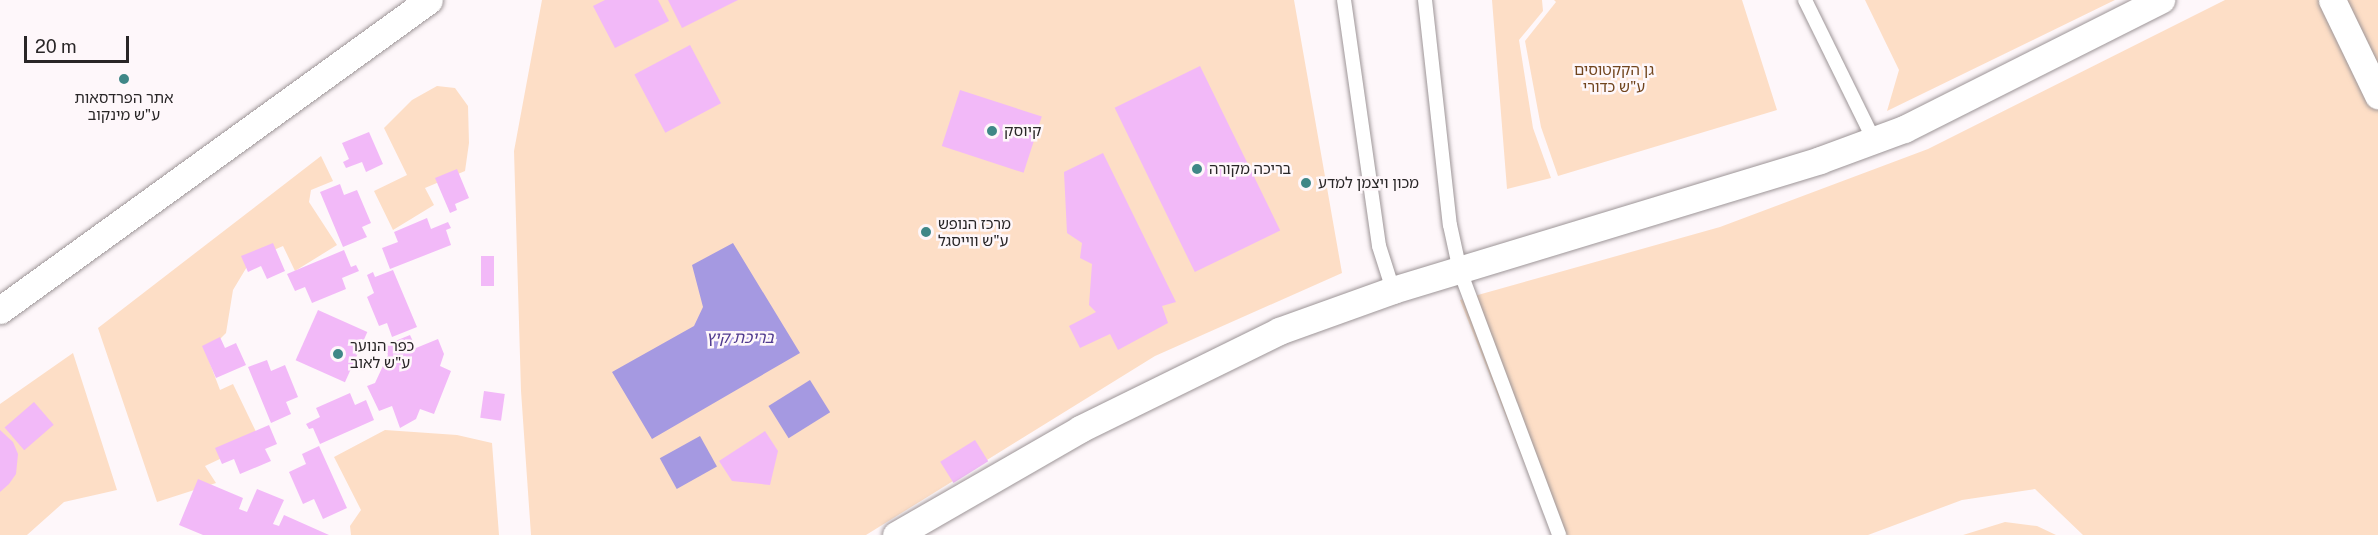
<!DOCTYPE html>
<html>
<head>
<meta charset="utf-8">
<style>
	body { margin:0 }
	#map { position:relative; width:2378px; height:535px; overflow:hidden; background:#fef7fa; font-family:"Public Sans","Noto Sans Hebrew",sans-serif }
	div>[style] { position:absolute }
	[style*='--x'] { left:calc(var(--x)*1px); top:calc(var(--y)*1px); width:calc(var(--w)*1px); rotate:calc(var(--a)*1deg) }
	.green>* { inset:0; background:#fddec6 }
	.water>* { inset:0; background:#a599e1; transform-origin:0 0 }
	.building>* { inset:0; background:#f2b9f8; transform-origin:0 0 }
	.roads { filter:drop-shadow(0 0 2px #9d9597) drop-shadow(0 0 2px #9d9597) }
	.lane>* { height:14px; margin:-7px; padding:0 7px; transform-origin:7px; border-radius:7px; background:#fff }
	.street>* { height:27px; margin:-13.5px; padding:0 13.5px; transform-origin:13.5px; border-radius:13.5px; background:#fff }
	.dots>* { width:16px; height:16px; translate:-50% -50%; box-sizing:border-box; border:3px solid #fef7fa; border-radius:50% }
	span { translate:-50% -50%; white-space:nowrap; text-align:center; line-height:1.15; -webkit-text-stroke:5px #fef7fa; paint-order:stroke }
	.park-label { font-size:15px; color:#71451e }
	.poi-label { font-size:15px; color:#292627 }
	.left { translate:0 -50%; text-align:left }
	.water-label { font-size:16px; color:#503b8f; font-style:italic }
	.scale { position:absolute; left:24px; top:36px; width:105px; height:27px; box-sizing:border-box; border:3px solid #292627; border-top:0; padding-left:8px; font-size:18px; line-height:21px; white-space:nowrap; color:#292627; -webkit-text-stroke:4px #fef7fa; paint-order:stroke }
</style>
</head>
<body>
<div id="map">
	<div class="green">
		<div style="clip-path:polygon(542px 0,1294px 0,1342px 273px,1155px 356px,866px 535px,531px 535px,521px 391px,514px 151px)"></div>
		<div style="clip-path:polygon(1492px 0,1542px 0,1543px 11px,1519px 40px,1533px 128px,1551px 178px,1507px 189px)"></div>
		<div style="clip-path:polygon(1554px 0,1742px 0,1777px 110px,1558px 176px,1541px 127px,1525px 41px,1556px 2px)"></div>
		<div style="clip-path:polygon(1865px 0,2115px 0,1887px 111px,1899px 70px)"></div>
		<div style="clip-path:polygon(2225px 0,2378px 0,2378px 535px,2083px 535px,2035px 489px,1962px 500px,1868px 535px,1553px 535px,1460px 300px,1720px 227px,1928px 149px)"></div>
		<div style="clip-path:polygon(437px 86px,455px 88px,468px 106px,469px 143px,465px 171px,425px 188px,434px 205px,393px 230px,374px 191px,407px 175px,384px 128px,412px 100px)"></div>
		<div style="clip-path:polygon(321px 156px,333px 181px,311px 190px,309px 202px,337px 245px,295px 271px,283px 246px,251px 260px,233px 290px,226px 333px,206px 353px,220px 390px,233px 384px,260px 440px,205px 466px,216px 483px,157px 502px,98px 328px)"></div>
		<div style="clip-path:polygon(73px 353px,117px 490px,64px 502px,27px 535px,0 535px,0 404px)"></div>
		<div style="clip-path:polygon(385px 430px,457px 435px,492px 443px,499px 535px,351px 535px,350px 526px,361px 510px,334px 457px)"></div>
		<div style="clip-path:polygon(2005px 522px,2037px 526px,2056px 535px,1963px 535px)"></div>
	</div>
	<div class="water">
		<div style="clip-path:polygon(733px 243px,800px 353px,652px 439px,612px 372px,694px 326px,703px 307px,692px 265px)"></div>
		<div style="left:810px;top:380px;width:38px;height:49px;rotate:58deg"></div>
		<div style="left:700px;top:436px;width:35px;height:46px;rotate:61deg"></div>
	</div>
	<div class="building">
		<div style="clip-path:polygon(605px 0,658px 0,669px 21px,615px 48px,593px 6px)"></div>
		<div style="clip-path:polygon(668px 0,738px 0,682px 28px)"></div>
		<div style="left:690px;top:45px;width:66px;height:63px;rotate:62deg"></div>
		<div style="left:1200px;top:66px;width:183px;height:95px;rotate:64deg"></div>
		<div style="left:960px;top:90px;width:86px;height:59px;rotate:18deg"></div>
		<div style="clip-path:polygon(369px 132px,383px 164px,366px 172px,362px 162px,346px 168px,343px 162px,349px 159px,342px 143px)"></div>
		<div style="clip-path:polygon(1103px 153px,1176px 302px,1162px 306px,1168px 323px,1118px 350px,1110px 334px,1080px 348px,1069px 326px,1096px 312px,1089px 305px,1092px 264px,1080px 258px,1082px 243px,1067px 233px,1064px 172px)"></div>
		<div style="clip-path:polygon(457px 169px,469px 198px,455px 204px,457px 210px,450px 213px,435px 178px)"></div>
		<div style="clip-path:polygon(340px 184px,344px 195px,357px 190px,371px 223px,362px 227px,367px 237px,343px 247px,320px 192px)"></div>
		<div style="clip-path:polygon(427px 218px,431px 229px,448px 222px,451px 228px,446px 230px,451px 245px,390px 269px,382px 248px,398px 242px,394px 232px)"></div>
		<div style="clip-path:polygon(273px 243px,285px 271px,267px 279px,261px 266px,248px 272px,241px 256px)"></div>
		<div style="clip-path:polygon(344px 250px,351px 267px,356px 265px,359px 271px,342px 278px,346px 289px,312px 303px,305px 287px,295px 291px,287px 274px)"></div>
		<div style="left:481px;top:256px;width:13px;height:30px"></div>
		<div style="clip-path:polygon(393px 270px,417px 327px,392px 337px,387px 323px,379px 326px,367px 297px,374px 293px,367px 275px,373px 272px,375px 277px)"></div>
		<div style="left:318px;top:310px;width:54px;height:55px;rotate:24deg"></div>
		<div style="clip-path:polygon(410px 335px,416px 348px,438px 339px,444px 354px,440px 366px,451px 371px,434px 414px,420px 409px,416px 419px,400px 428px,392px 406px,379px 411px,367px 386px,375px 383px,388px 355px,383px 346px)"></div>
		<div style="clip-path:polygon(220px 337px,225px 348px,236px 343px,246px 365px,216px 378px,202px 346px)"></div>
		<div style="clip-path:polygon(267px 360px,271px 371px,285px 365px,298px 397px,286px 402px,291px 414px,271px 423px,248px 367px)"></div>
		<div style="left:484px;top:391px;width:21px;height:27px;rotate:8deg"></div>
		<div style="clip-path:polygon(350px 393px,355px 405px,366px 400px,374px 420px,320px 444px,313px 428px,309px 429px,306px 424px,320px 417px,316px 408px)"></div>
		<div style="left:34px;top:402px;width:30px;height:39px;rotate:49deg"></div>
		<div style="clip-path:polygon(269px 425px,277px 444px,265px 449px,271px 461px,240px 474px,234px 459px,222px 464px,215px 448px)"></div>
		<div style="clip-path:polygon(0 430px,13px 442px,18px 454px,16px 474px,9px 484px,0 492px)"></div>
		<div style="clip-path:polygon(765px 431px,778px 451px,770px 485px,732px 481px,719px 461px)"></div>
		<div style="left:975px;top:440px;width:25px;height:41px;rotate:58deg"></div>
		<div style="clip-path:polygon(319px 446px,347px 508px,323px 519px,314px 499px,303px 504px,289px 472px,306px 464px,302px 454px)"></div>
		<div style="clip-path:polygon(198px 479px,243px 498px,239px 509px,247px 512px,257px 489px,284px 500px,273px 524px,279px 526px,284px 515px,329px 535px,203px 535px,179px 525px)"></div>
	</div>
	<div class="roads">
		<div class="lane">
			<div style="--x:1344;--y:0;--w:248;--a:81.9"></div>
			<div style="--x:1379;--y:246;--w:46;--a:72.3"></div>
			<div style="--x:1425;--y:0;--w:226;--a:83.7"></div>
			<div style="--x:1450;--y:225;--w:47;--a:77.7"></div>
			<div style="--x:1460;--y:271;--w:282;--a:69.4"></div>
			<div style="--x:1805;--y:0;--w:156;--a:63.8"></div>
		</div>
		<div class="street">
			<div style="--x:2332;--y:0;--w:106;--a:64.2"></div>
			<div style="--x:0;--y:310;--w:529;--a:-35.85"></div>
			<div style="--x:896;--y:535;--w:212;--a:-29.9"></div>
			<div style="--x:1080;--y:429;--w:222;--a:-26.2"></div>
			<div style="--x:1279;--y:331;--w:121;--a:-19.8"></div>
			<div style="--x:1393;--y:290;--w:446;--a:-16.9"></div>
			<div style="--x:1820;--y:160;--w:90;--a:-20.3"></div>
			<div style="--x:1904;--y:129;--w:288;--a:-26.7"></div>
		</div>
	</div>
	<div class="dots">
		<div style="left:124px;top:79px;background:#3f8787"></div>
		<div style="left:992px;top:131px;background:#3f8787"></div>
		<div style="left:1197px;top:169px;background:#3f8787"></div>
		<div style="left:1306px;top:183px;background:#3f8787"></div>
		<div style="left:926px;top:232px;background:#3f8787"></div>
		<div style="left:338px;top:354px;background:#3f8787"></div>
	</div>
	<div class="park-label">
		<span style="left:1614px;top:78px">גן הקקטוסים<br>ע"ש כדורי</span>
	</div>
	<div class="poi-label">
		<span style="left:124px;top:106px">אתר הפרדסאות<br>ע"ש מינקוב</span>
		<span class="left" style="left:1004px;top:131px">קיוסק</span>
		<span class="left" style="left:1209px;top:169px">בריכה מקורה</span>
		<span class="left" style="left:1318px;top:183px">מכון ויצמן למדע</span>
		<span class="left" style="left:938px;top:232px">מרכז הנופש<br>ע"ש ווייסגל</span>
		<span class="left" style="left:350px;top:354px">כפר הנוער<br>ע"ש לאוב</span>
	</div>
	<div class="water-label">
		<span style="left:740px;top:338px">בריכת קיץ</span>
	</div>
	<div class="scale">20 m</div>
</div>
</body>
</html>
